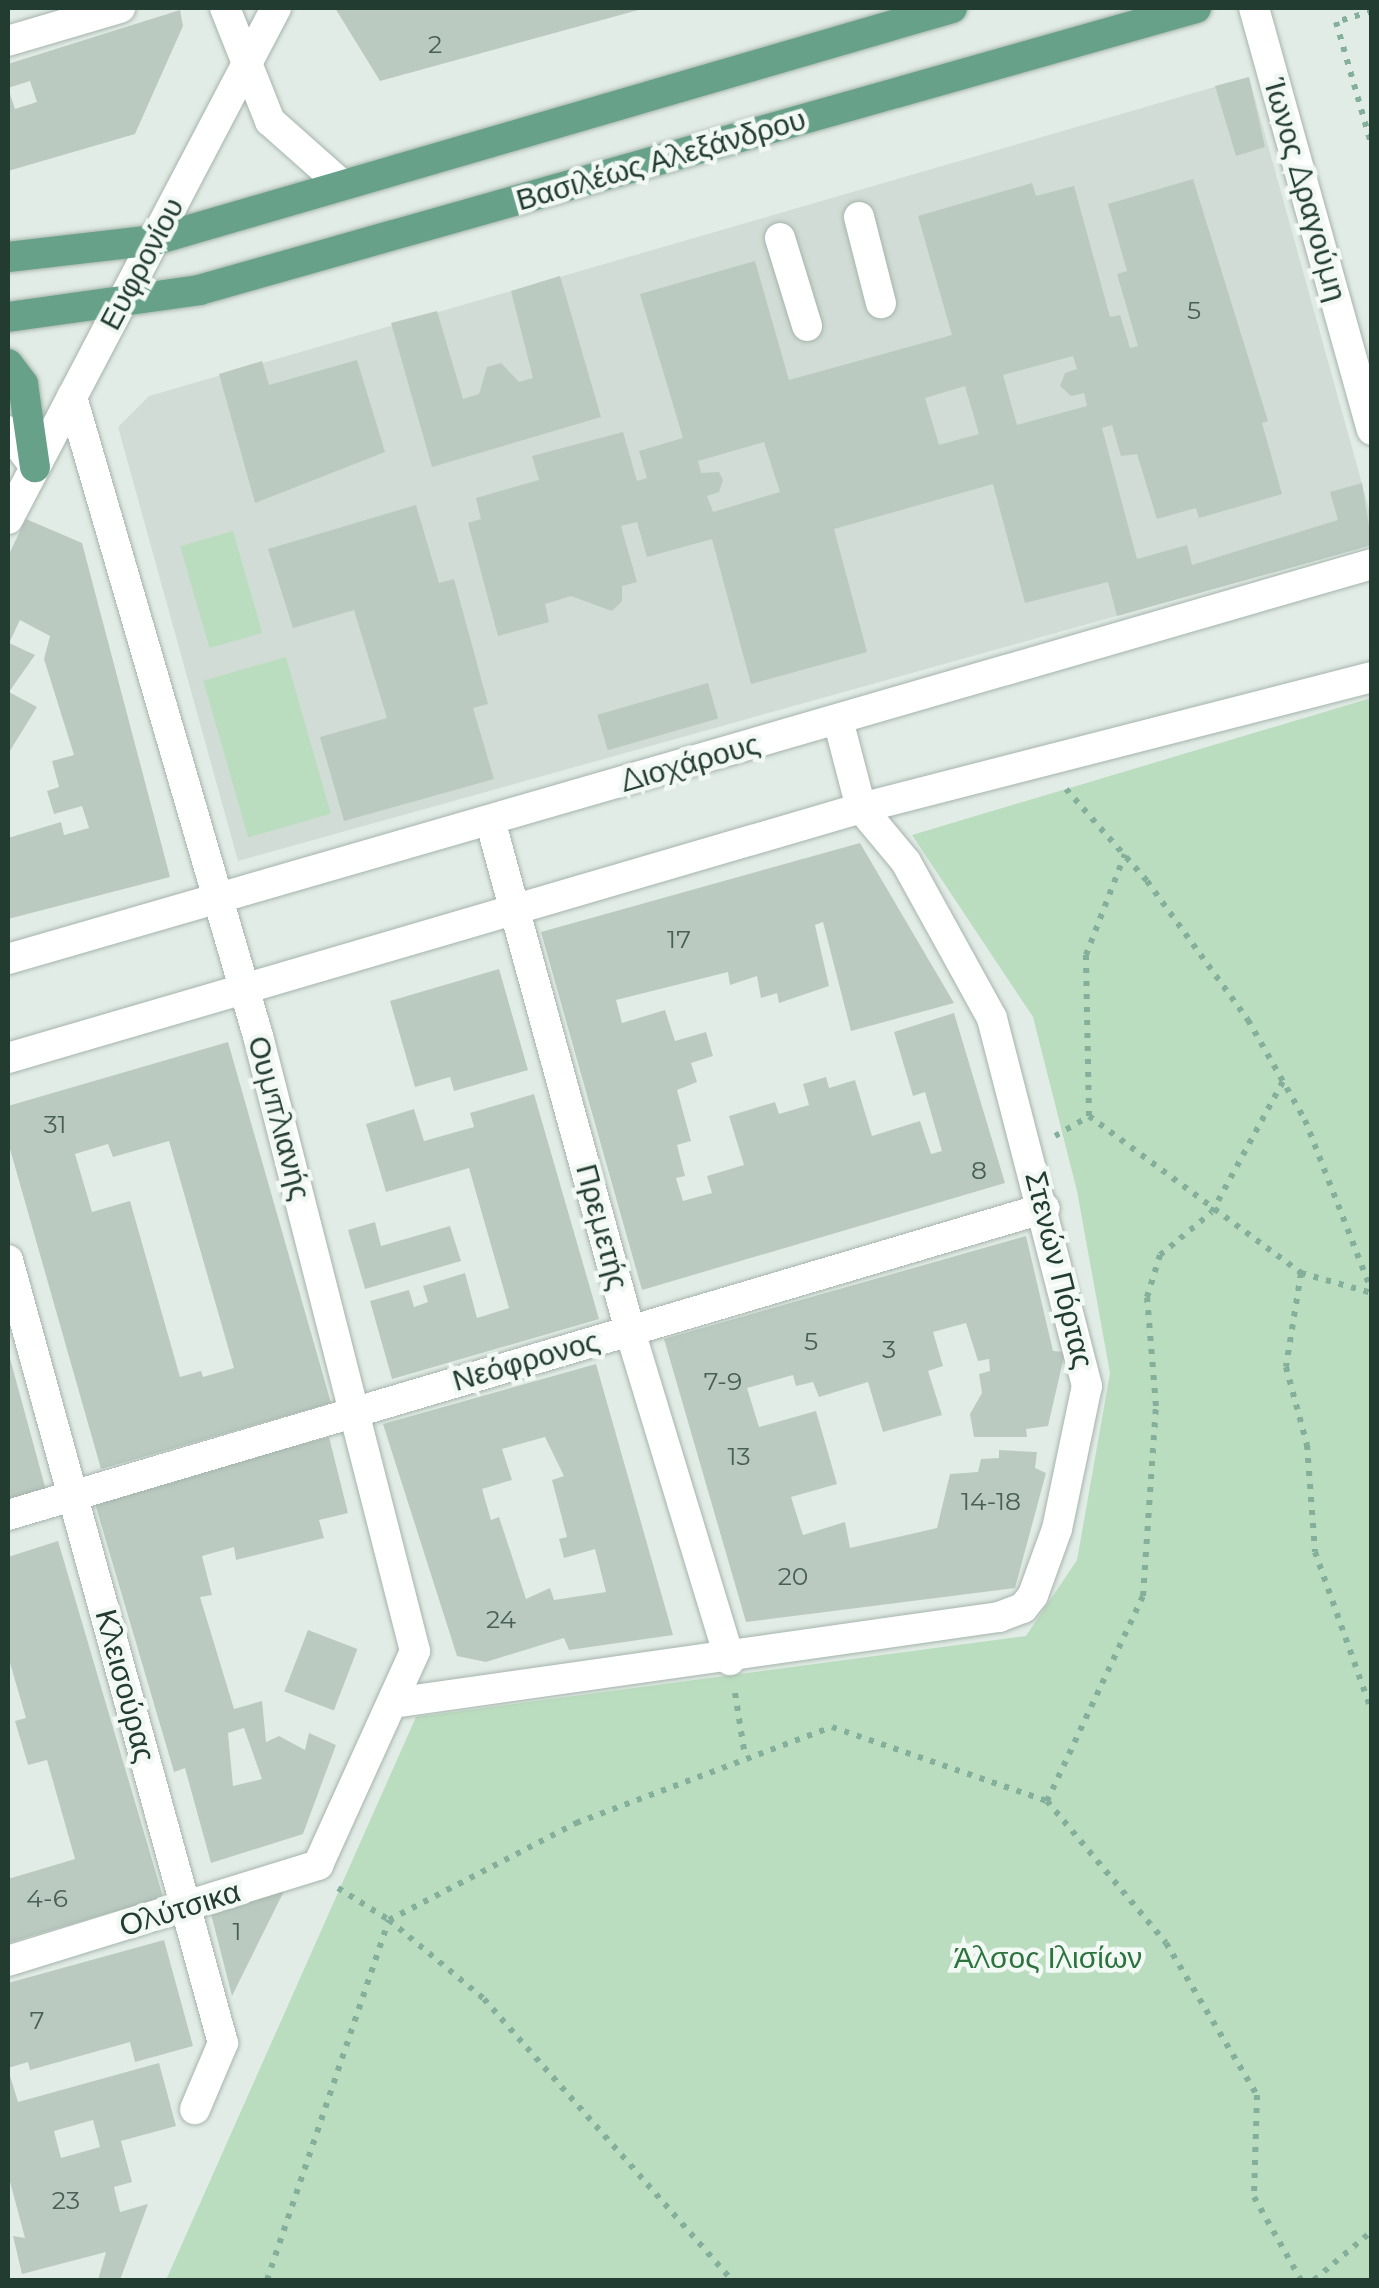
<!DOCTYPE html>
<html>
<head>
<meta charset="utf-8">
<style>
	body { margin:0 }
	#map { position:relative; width:1379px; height:2288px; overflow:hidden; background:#e2ece6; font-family:Montserrat,sans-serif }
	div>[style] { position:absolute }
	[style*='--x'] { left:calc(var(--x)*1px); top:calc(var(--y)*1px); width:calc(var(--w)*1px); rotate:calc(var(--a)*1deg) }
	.built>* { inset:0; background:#d0dcd5 }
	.green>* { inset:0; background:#bbddbf; transform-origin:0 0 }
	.building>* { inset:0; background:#bacac1; transform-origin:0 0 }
	.path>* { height:6px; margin-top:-3px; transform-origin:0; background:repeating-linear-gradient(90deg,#83af9b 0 5px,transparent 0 13px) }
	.roads { filter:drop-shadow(0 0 2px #a5b4ac) drop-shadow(0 0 2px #a5b4ac) }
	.minor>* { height:30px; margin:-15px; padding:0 15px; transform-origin:15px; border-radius:15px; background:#fff }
	.major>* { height:30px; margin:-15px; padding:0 15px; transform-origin:15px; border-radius:15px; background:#67a189 }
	span { translate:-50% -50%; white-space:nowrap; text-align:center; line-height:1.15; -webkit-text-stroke:9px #f2f8f4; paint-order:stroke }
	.number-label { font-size:25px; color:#486056 }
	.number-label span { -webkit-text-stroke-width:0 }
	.street-label { font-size:30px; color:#223c32 }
	.park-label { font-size:30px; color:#2d733e }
	.frame { position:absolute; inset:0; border:10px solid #223c32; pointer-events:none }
</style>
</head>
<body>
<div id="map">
	<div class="built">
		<div style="clip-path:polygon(1249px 77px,1371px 516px,1371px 545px,238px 861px,118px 427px,149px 396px)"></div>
	</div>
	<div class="green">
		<div style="left:233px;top:531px;width:106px;height:55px;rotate:74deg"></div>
		<div style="left:286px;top:657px;width:163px;height:86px;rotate:74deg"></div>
		<div style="clip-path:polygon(1371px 698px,1371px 2280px,166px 2280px,416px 1717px,1026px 1636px,1077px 1560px,1110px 1373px,1077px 1191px,1033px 1017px,912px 835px)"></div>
	</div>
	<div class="building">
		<div style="clip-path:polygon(335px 8px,641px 8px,642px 9px,380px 81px)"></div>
		<div style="clip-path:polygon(180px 10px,183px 26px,135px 134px,8px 171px,8px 88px,15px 109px,37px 102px,30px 81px,8px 88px,8px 64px)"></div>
		<div style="clip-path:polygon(1249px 77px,1265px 147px,1236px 156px,1215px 86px)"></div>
		<div style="clip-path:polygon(evenodd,1193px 179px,1268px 421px,1262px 423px,1282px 494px,1199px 518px,1196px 508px,1157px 519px,1137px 454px,1121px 456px,1112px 425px,1102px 428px,1137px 559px,1187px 545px,1192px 565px,1338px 520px,1330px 492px,1362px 483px,1372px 545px,1117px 616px,1108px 582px,1025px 603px,993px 484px,834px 529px,867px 652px,751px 684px,712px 539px,647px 557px,637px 522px,621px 526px,637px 582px,622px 586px,622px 601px,612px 611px,571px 596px,545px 604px,549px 622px,498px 636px,468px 523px,481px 519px,476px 498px,539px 480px,532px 456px,623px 432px,637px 481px,647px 478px,639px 451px,683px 438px,640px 294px,755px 261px,789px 380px,952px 335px,918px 216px,1032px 183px,1036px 196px,1074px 186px,1110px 317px,1120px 315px,1130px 348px,1138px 346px,1117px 274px,1127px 271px,1108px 204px,1193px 179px,1073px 356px,1077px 369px,1065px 373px,1060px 386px,1071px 396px,1084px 393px,1087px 406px,1017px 425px,1003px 375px,1073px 356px,1193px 179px,965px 386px,979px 434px,939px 445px,925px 398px,965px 386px,1193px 179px,764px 442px,780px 492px,713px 512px,707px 496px,719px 492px,723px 480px,719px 472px,701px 473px,698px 461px,764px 442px)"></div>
		<div style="clip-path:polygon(560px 276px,601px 417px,432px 467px,391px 323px,437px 311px,463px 399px,479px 394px,487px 367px,501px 363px,519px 382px,533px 378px,511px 291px)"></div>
		<div style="clip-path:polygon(357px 360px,385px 452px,255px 503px,219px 374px,262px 361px,269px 385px)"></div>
		<div style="clip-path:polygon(416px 505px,439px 583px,454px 579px,488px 704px,473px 708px,494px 779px,344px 821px,320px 737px,387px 718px,354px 610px,293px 628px,268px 549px)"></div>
		<div style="clip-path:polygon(26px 519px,82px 543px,170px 877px,8px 919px,8px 838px,61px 822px,64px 835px,89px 828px,82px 806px,54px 814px,47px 791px,59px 787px,52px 761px,74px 755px,44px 659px,50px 636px,20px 620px,9px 643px,35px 655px,9px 692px,37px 707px,8px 754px,8px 556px)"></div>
		<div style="left:708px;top:683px;width:37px;height:115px;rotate:74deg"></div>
		<div style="clip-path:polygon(860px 843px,954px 1003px,851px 1031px,823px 922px,815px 925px,829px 986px,779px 1003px,777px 993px,761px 998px,757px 976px,730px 985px,728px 972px,616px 1000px,622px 1023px,665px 1010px,675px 1041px,706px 1032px,713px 1056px,691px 1063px,697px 1082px,677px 1090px,691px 1141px,677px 1145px,685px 1176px,676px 1178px,683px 1201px,712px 1193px,707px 1176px,744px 1165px,729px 1116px,775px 1102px,779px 1114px,809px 1105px,803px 1084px,826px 1077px,829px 1088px,855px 1080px,872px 1136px,920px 1121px,931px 1154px,942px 1151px,925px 1092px,913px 1096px,894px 1032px,954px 1013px,1005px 1183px,642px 1290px,541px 932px)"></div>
		<div style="clip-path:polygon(499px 969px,528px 1070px,454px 1091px,450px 1077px,415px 1087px,390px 1001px)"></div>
		<div style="clip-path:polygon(evenodd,228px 1042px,331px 1403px,101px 1469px,8px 1142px,8px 1106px,228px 1042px,169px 1141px,234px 1368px,203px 1377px,201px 1371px,180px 1377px,130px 1201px,92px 1212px,75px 1154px,108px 1144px,113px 1157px,169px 1141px)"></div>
		<div style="clip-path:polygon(534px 1094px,599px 1319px,392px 1379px,370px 1301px,409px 1290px,414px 1307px,428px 1302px,423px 1286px,465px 1273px,477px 1318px,509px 1308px,469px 1168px,386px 1192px,366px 1124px,414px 1109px,424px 1141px,474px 1127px,470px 1113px)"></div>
		<div style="clip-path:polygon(375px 1222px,381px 1246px,450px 1226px,461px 1261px,365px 1289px,348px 1230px)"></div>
		<div style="clip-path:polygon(1026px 1236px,1053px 1351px,1065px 1352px,1048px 1426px,1026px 1429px,1027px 1437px,974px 1437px,970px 1414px,982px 1393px,979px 1374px,990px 1371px,989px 1359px,978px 1361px,966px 1323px,933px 1332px,943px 1366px,928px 1371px,942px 1415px,883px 1432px,868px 1382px,819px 1397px,813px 1382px,796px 1386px,793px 1375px,747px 1388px,759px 1427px,816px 1411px,837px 1484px,791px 1497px,803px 1535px,845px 1522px,850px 1548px,937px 1528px,950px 1474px,978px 1472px,981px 1459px,999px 1458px,999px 1450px,1037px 1452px,1035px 1468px,1046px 1473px,1015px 1588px,746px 1622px,664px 1339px)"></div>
		<div style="clip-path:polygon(8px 1351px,47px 1494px,8px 1504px)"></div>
		<div style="clip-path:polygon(evenodd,596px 1364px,673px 1635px,569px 1650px,564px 1638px,486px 1662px,457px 1656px,383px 1424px,596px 1364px,545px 1437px,564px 1476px,552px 1480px,567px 1537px,559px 1539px,564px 1558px,595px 1549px,606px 1592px,554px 1600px,550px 1588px,526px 1599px,499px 1517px,491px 1520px,482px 1489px,512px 1480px,502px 1449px,545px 1437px)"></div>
		<div style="clip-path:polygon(evenodd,329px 1437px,348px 1513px,319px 1520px,324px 1538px,236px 1560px,234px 1547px,202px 1556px,212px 1595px,200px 1597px,234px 1709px,262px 1701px,266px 1742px,279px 1736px,305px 1750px,309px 1733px,336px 1745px,303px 1834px,211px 1863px,185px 1768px,174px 1772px,94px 1500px,329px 1437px,244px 1728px,262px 1779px,233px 1786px,228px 1733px,244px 1728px)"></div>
		<div style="clip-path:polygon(58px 1541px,163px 1897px,8px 1943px,8px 1879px,75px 1859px,47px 1760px,28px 1765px,15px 1721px,26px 1718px,8px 1656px,8px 1557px)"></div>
		<div style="left:308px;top:1630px;width:53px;height:66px;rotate:21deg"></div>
		<div style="clip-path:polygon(287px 1885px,232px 1996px,210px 1910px)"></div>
		<div style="clip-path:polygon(164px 1940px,193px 2046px,135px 2062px,130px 2042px,30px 2070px,28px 2062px,8px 2068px,8px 1983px)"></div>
		<div style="clip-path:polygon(evenodd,159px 2063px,176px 2126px,121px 2141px,132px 2182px,114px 2187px,120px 2212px,148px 2204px,120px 2280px,98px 2280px,106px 2252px,22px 2274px,13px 2236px,25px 2238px,8px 2174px,8px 2069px,18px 2102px,159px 2063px,93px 2120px,100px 2147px,61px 2158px,54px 2131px,93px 2120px)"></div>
	</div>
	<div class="path">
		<div style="--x:1372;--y:11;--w:38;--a:163"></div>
		<div style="--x:1336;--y:22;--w:130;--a:73.9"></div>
		<div style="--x:1066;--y:789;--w:123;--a:48.6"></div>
		<div style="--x:1147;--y:881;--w:172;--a:54"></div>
		<div style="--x:1248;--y:1020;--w:115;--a:60.3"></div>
		<div style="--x:1305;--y:1120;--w:185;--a:68.7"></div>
		<div style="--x:1089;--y:1116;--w:264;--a:36.5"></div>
		<div style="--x:1301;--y:1273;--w:74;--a:15.7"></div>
		<div style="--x:1055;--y:1136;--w:39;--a:-30"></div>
		<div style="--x:1089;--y:1116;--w:161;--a:-91.1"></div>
		<div style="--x:1086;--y:955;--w:108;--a:-68.9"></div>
		<div style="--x:1301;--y:1273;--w:95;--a:99.1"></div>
		<div style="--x:1286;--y:1367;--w:81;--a:74.9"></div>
		<div style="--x:1307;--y:1445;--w:107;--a:85.7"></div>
		<div style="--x:1315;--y:1552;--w:170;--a:70.4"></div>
		<div style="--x:735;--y:1693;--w:64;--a:81"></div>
		<div style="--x:1047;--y:1801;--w:226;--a:-64.9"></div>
		<div style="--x:1143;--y:1596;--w:190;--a:-86.1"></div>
		<div style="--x:1156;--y:1406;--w:109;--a:-94.7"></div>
		<div style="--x:1147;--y:1297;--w:44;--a:-72.8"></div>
		<div style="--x:1160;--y:1255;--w:67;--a:-39.6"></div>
		<div style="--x:1212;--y:1212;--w:149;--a:-61.5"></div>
		<div style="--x:338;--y:1888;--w:60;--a:32.1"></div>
		<div style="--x:389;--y:1920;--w:124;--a:39.7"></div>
		<div style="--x:484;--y:1999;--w:375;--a:48.6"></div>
		<div style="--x:267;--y:2280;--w:380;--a:-71.3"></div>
		<div style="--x:389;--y:1920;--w:211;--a:-27.4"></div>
		<div style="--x:576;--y:1823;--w:273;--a:-20.6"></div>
		<div style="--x:832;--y:1727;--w:227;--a:19"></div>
		<div style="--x:1047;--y:1801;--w:185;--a:50"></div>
		<div style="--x:1166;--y:1943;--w:177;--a:59.1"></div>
		<div style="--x:1257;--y:2095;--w:102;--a:91.7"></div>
		<div style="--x:1254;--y:2197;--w:95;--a:60.5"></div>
		<div style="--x:1314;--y:2280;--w:76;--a:-40.2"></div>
	</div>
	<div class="roads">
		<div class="minor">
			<div style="--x:225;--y:8;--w:122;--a:68.3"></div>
			<div style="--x:270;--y:121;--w:96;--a:41.6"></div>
			<div style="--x:1254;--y:8;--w:438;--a:74.4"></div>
			<div style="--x:8;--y:41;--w:117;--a:-16.4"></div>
			<div style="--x:859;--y:217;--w:89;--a:75.7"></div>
			<div style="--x:780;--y:238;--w:92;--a:72.9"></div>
			<div style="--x:8;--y:431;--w:45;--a:53.1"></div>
			<div style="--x:8;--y:519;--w:577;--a:-62.32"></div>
			<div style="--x:490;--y:820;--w:530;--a:74.68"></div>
			<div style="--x:630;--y:1331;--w:344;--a:73.1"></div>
			<div style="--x:8;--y:959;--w:1420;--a:-16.15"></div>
			<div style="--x:8;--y:1058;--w:889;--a:-16.33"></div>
			<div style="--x:861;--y:808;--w:528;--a:-14.38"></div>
			<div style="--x:8;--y:1260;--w:812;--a:74.65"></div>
			<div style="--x:223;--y:2043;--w:72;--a:113"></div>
			<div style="--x:8;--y:1515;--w:1081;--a:-16.49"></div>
			<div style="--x:393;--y:1703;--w:612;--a:-8.08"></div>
			<div style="--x:999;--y:1617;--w:26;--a:-21"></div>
			<div style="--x:1023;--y:1608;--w:16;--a:-52"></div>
			<div style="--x:1033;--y:1595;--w:70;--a:-70"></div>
			<div style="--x:1057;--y:1529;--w:146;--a:-78.2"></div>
			<div style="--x:1087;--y:1386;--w:380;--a:-104.5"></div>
			<div style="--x:992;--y:1018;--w:178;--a:-118.9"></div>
			<div style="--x:906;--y:862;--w:70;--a:-129.8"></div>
			<div style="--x:861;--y:808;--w:91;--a:-104.6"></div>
			<div style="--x:8;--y:1961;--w:325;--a:-17.2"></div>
			<div style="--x:318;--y:1865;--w:235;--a:-65.6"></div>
			<div style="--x:415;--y:1651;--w:635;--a:-104.32"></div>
			<div style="--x:258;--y:1036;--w:666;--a:-106.23"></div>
		</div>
		<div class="major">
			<div style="--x:8;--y:257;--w:148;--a:-6.6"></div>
			<div style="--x:155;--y:240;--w:830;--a:-16.23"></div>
			<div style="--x:8;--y:317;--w:193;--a:-8"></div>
			<div style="--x:199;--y:290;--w:1036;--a:-15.79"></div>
			<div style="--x:8;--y:364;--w:25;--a:53"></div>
			<div style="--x:23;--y:384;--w:84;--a:81.8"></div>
		</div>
	</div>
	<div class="number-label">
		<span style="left:435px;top:44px">2</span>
		<span style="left:1194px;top:310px">5</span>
		<span style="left:679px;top:939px">17</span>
		<span style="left:55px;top:1124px">31</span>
		<span style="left:979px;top:1170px">8</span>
		<span style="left:811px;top:1341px">5</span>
		<span style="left:889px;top:1349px">3</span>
		<span style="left:723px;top:1381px">7-9</span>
		<span style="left:739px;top:1456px">13</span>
		<span style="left:991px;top:1501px">14-18</span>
		<span style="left:793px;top:1576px">20</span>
		<span style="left:501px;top:1619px">24</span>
		<span style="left:47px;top:1898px">4-6</span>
		<span style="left:237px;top:1931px">1</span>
		<span style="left:37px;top:2020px">7</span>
		<span style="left:66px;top:2200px">23</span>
	</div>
	<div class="street-label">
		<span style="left:661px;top:160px;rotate:-16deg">Βασιλέως Αλεξάνδρου</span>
		<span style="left:1305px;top:190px;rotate:74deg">Ίωνος Δραγούμη</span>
		<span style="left:142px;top:264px;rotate:-62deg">Ευφρονίου</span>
		<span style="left:690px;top:763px;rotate:-16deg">Διοχάρους</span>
		<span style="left:279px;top:1118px;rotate:75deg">Ουμπλιανής</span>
		<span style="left:602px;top:1227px;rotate:75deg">Πρεμετής</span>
		<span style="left:1059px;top:1270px;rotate:76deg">Στενών Πόρτας</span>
		<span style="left:526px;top:1361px;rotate:-16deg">Νεόφρονος</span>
		<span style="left:125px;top:1686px;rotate:75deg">Κλεισούρας</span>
		<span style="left:180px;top:1909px;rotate:-17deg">Ολύτσικα</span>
	</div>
	<div class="park-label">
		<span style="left:1048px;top:1958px">Άλσος Ιλισίων</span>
	</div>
	<div class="frame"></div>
</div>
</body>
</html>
